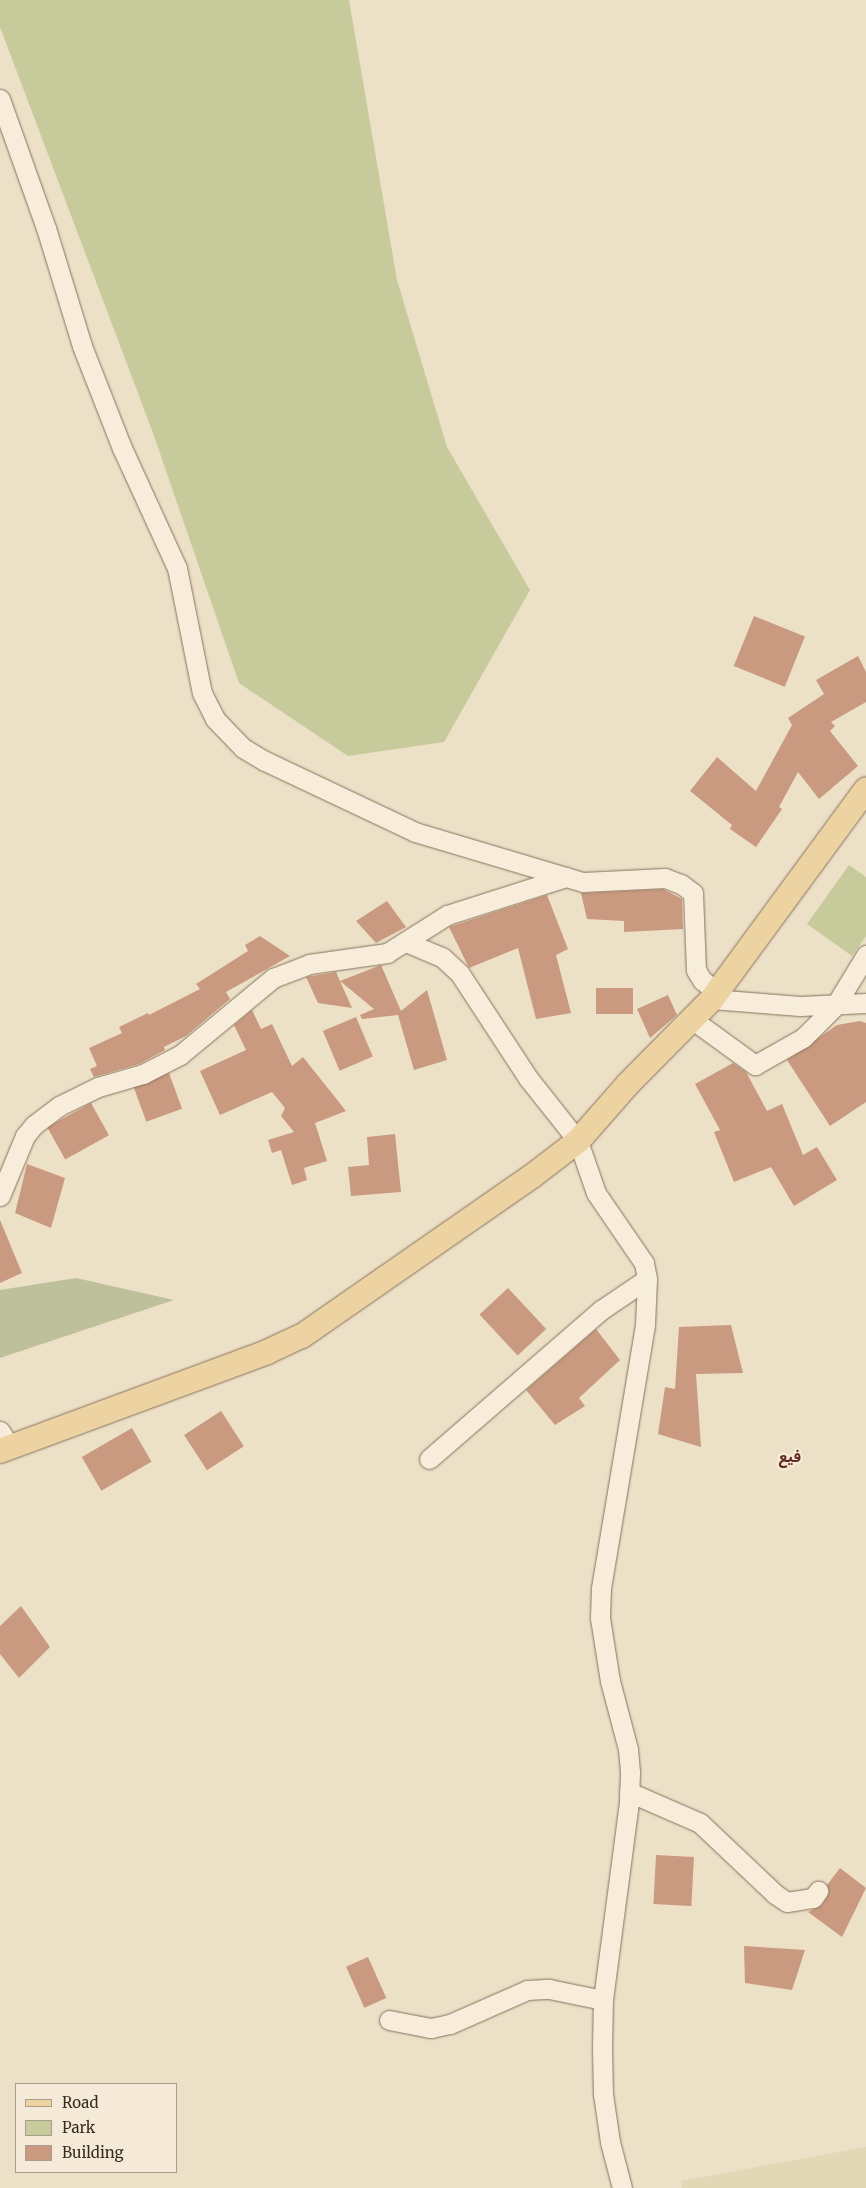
<!DOCTYPE html>
<html>
<head>
<meta charset="utf-8">
<style>
	body { margin:0 }
	#map { position:relative; width:866px; height:2188px; overflow:hidden; background:#ece0c7; font-family:Merriweather,"Noto Sans Arabic",serif }
	div>[style] { position:absolute }
	[style*='--x'] { left:calc(var(--x)*1px); top:calc(var(--y)*1px); width:calc(var(--w)*1px); rotate:calc(var(--a)*1deg) }
	.farmland>* { inset:0; background:#e2d8b5 }
	.green>* { inset:0; background:#c7ca9b }
	.cemetery>* { inset:0; background:#bdc09a }
	.building>* { inset:0; background:#c99a7f; transform-origin:0 0 }
	.roads { filter:drop-shadow(0 0 1px #87725d) drop-shadow(0 0 1px #87725d) }
	.minor>* { height:19px; margin:-9.5px; padding:0 9.5px; transform-origin:9.5px; border-radius:9.5px; background:#f7edda }
	.major>* { height:24px; margin:-12px; padding:0 12px; transform-origin:12px; border-radius:12px; background:#edd2a2 }
	span { translate:-50% -50%; white-space:nowrap; text-align:center; line-height:1.15; -webkit-text-stroke:5px #f4ead7; paint-order:stroke }
	.quarter-label { font-size:15px; color:#632c22; font-weight:700 }
	.legend { position:absolute; left:15px; top:2083px; width:162px; height:90px; box-sizing:border-box; background:#f4ead7; border:1px solid #a99e8e; margin:0; padding:6px 9px; list-style:none; font-size:15px; color:#382b20 }
	.legend li { display:flex; align-items:center; gap:10px; height:25px }
	.legend b { width:25px; border:1px solid #a99e8e }
</style>
</head>
<body>
<div id="map">
	<div class="farmland">
		<div style="clip-path:polygon(866px 2147px,866px 2188px,682px 2188px,681px 2181px)"></div>
	</div>
	<div class="green">
		<div style="clip-path:polygon(0 0,349px 0,397px 280px,447px 447px,530px 590px,444px 742px,348px 756px,239px 683px,153px 433px,0 27px)"></div>
		<div style="clip-path:polygon(849px 865px,866px 877px,866px 936px,852px 956px,807px 924px)"></div>
	</div>
	<div class="cemetery">
		<div style="clip-path:polygon(76px 1278px,174px 1300px,0 1358px,0 1290px)"></div>
	</div>
	<div class="building">
		<div style="left:754px;top:616px;width:55px;height:54px;rotate:22deg"></div>
		<div style="clip-path:polygon(858px 656px,866px 672px,866px 702px,831px 722px,835px 726px,830px 731px,858px 766px,819px 799px,798px 772px,779px 807px,782px 809px,756px 847px,730px 829px,732px 825px,690px 791px,717px 757px,756px 791px,792px 725px,788px 718px,824px 694px,816px 680px)"></div>
		<div style="clip-path:polygon(663px 889px,682px 899px,683px 929px,624px 932px,624px 921px,587px 919px,581px 893px)"></div>
		<div style="clip-path:polygon(547px 895px,568px 949px,556px 955px,571px 1013px,536px 1019px,518px 948px,469px 968px,449px 927px)"></div>
		<div style="clip-path:polygon(387px 901px,406px 927px,376px 943px,356px 921px)"></div>
		<div style="clip-path:polygon(260px 936px,290px 956px,226px 992px,230px 999px,186px 1036px,164px 1047px,165px 1050px,139px 1064px,94px 1077px,90px 1069px,97px 1066px,89px 1048px,122px 1033px,119px 1027px,148px 1013px,149px 1015px,200px 989px,196px 984px,248px 951px,245px 945px)"></div>
		<div style="clip-path:polygon(381px 965px,401px 1011px,427px 990px,447px 1060px,414px 1070px,398px 1015px,362px 1019px,360px 1015px,374px 1009px,340px 981px,352px 1008px,318px 1003px,306px 977px,336px 972px,340px 981px)"></div>
		<div style="left:633px;top:988px;width:26px;height:37px;rotate:90deg"></div>
		<div style="clip-path:polygon(668px 995px,677px 1015px,650px 1038px,637px 1009px)"></div>
		<div style="clip-path:polygon(252px 1010px,261px 1029px,272px 1024px,292px 1066px,303px 1057px,346px 1111px,315px 1123px,327px 1161px,304px 1168px,307px 1180px,292px 1185px,281px 1150px,272px 1153px,268px 1140px,294px 1132px,281px 1116px,285px 1108px,272px 1092px,220px 1115px,200px 1071px,246px 1050px,234px 1025px)"></div>
		<div style="left:356px;top:1017px;width:43px;height:36px;rotate:67deg"></div>
		<div style="clip-path:polygon(860px 1021px,866px 1023px,866px 1102px,830px 1126px,787px 1060px,837px 1025px)"></div>
		<div style="clip-path:polygon(733px 1063px,746px 1072px,767px 1111px,782px 1104px,803px 1155px,817px 1147px,837px 1180px,794px 1206px,771px 1167px,734px 1182px,714px 1132px,720px 1130px,695px 1084px)"></div>
		<div style="left:169px;top:1073px;width:38px;height:38px;rotate:70deg"></div>
		<div style="left:91px;top:1103px;width:37px;height:50px;rotate:61deg"></div>
		<div style="clip-path:polygon(395px 1134px,401px 1192px,351px 1196px,348px 1167px,369px 1165px,367px 1137px)"></div>
		<div style="clip-path:polygon(27px 1164px,65px 1178px,51px 1228px,15px 1213px)"></div>
		<div style="clip-path:polygon(0 1220px,22px 1273px,0 1283px)"></div>
		<div style="left:508px;top:1288px;width:56px;height:39px;rotate:47deg"></div>
		<div style="clip-path:polygon(731px 1325px,743px 1373px,696px 1374px,701px 1447px,658px 1434px,665px 1387px,675px 1389px,679px 1327px)"></div>
		<div style="clip-path:polygon(596px 1329px,620px 1360px,579px 1398px,585px 1406px,555px 1425px,526px 1390px)"></div>
		<div style="left:221px;top:1411px;width:42px;height:44px;rotate:57deg"></div>
		<div style="left:132px;top:1428px;width:39px;height:58px;rotate:60deg"></div>
		<div style="clip-path:polygon(21px 1606px,50px 1647px,19px 1678px,0 1654px,0 1626px)"></div>
		<div style="left:656px;top:1855px;width:38px;height:49px;rotate:3deg"></div>
		<div style="clip-path:polygon(840px 1868px,866px 1888px,842px 1937px,808px 1912px,822px 1905px,829px 1893px,827px 1885px)"></div>
		<div style="clip-path:polygon(744px 1946px,805px 1950px,792px 1990px,745px 1983px)"></div>
		<div style="left:368px;top:1957px;width:45px;height:24px;rotate:66deg"></div>
	</div>
	<div class="roads">
		<div class="minor">
			<div style="--x:0;--y:99;--w:137;--a:70.4"></div>
			<div style="--x:46;--y:228;--w:123;--a:73"></div>
			<div style="--x:82;--y:346;--w:110;--a:68.6"></div>
			<div style="--x:122;--y:448;--w:132;--a:65.4"></div>
			<div style="--x:177;--y:568;--w:127;--a:78.7"></div>
			<div style="--x:202;--y:693;--w:29;--a:63"></div>
			<div style="--x:215;--y:719;--w:40;--a:46"></div>
			<div style="--x:243;--y:748;--w:26;--a:31"></div>
			<div style="--x:265;--y:761;--w:166;--a:25.3"></div>
			<div style="--x:415;--y:832;--w:175;--a:16.6"></div>
			<div style="--x:583;--y:882;--w:82;--a:-2.8"></div>
			<div style="--x:665;--y:878;--w:17;--a:21"></div>
			<div style="--x:681;--y:884;--w:15;--a:37"></div>
			<div style="--x:693;--y:893;--w:77;--a:87.8"></div>
			<div style="--x:696;--y:970;--w:12;--a:59"></div>
			<div style="--x:702;--y:980;--w:19;--a:39"></div>
			<div style="--x:406;--y:942;--w:39;--a:23"></div>
			<div style="--x:442;--y:957;--w:25;--a:43"></div>
			<div style="--x:460;--y:974;--w:124;--a:56.8"></div>
			<div style="--x:528;--y:1078;--w:80;--a:51.6"></div>
			<div style="--x:578;--y:1141;--w:55;--a:70.9"></div>
			<div style="--x:596;--y:1193;--w:85;--a:55.6"></div>
			<div style="--x:644;--y:1263;--w:16;--a:79"></div>
			<div style="--x:647;--y:1279;--w:46;--a:92.5"></div>
			<div style="--x:645;--y:1325;--w:267;--a:99.5"></div>
			<div style="--x:601;--y:1588;--w:30;--a:92"></div>
			<div style="--x:600;--y:1618;--w:64;--a:81"></div>
			<div style="--x:610;--y:1681;--w:70;--a:75.2"></div>
			<div style="--x:628;--y:1749;--w:23;--a:85"></div>
			<div style="--x:630;--y:1772;--w:30;--a:92"></div>
			<div style="--x:629;--y:1802;--w:200;--a:97.5"></div>
			<div style="--x:603;--y:2000;--w:48;--a:91.2"></div>
			<div style="--x:602;--y:2048;--w:46;--a:88.8"></div>
			<div style="--x:603;--y:2094;--w:49;--a:81.7"></div>
			<div style="--x:610;--y:2142;--w:48;--a:75.4"></div>
			<div style="--x:712;--y:999;--w:88;--a:4.5"></div>
			<div style="--x:800;--y:1006;--w:66;--a:-2.6"></div>
			<div style="--x:693;--y:1020;--w:77;--a:36"></div>
			<div style="--x:755;--y:1065;--w:55;--a:-29.4"></div>
			<div style="--x:803;--y:1038;--w:45;--a:-45"></div>
			<div style="--x:835;--y:1006;--w:60;--a:-58.7"></div>
			<div style="--x:0;--y:1196;--w:65;--a:-67.4"></div>
			<div style="--x:25;--y:1136;--w:14;--a:-51"></div>
			<div style="--x:34;--y:1125;--w:31;--a:-37"></div>
			<div style="--x:59;--y:1106;--w:43;--a:-26"></div>
			<div style="--x:98;--y:1087;--w:47;--a:-16.1"></div>
			<div style="--x:143;--y:1074;--w:42;--a:-27.2"></div>
			<div style="--x:180;--y:1055;--w:121;--a:-39.6"></div>
			<div style="--x:273;--y:978;--w:39;--a:-21"></div>
			<div style="--x:309;--y:964;--w:79;--a:-8"></div>
			<div style="--x:387;--y:953;--w:71;--a:-32.3"></div>
			<div style="--x:447;--y:915;--w:125;--a:-17.7"></div>
			<div style="--x:0;--y:1431;--w:19;--a:58"></div>
			<div style="--x:429;--y:1459;--w:228;--a:-40.9"></div>
			<div style="--x:601;--y:1310;--w:55;--a:-34"></div>
			<div style="--x:629;--y:1792;--w:77;--a:23.6"></div>
			<div style="--x:700;--y:1823;--w:103;--a:43.4"></div>
			<div style="--x:775;--y:1894;--w:14;--a:34"></div>
			<div style="--x:787;--y:1902;--w:26;--a:-9"></div>
			<div style="--x:813;--y:1898;--w:9;--a:-54"></div>
			<div style="--x:389;--y:2020;--w:43;--a:10.8"></div>
			<div style="--x:431;--y:2028;--w:19;--a:-12"></div>
			<div style="--x:450;--y:2024;--w:84;--a:-23.8"></div>
			<div style="--x:527;--y:1990;--w:22;--a:-3"></div>
			<div style="--x:549;--y:1989;--w:55;--a:11.5"></div>
		</div>
		<div class="major">
			<div style="--x:0;--y:1451;--w:285;--a:-20.3"></div>
			<div style="--x:267;--y:1352;--w:38;--a:-25"></div>
			<div style="--x:302;--y:1336;--w:279;--a:-34.8"></div>
			<div style="--x:531;--y:1177;--w:59;--a:-37.5"></div>
			<div style="--x:578;--y:1141;--w:76;--a:-48.7"></div>
			<div style="--x:628;--y:1084;--w:120;--a:-45.3"></div>
			<div style="--x:712;--y:999;--w:260;--a:-53.7"></div>
		</div>
	</div>
	<div class="quarter-label">
		<span style="left:790px;top:1457px">فيع</span>
	</div>
	<ul class="legend">
	<li><b style="height:6px;background:#edd2a2"></b>Road</li>
	<li><b style="height:14px;background:#c7ca9b"></b>Park</li>
	<li><b style="height:14px;background:#c99a7f"></b>Building</li>
	</ul>
</div>
</body>
</html>
